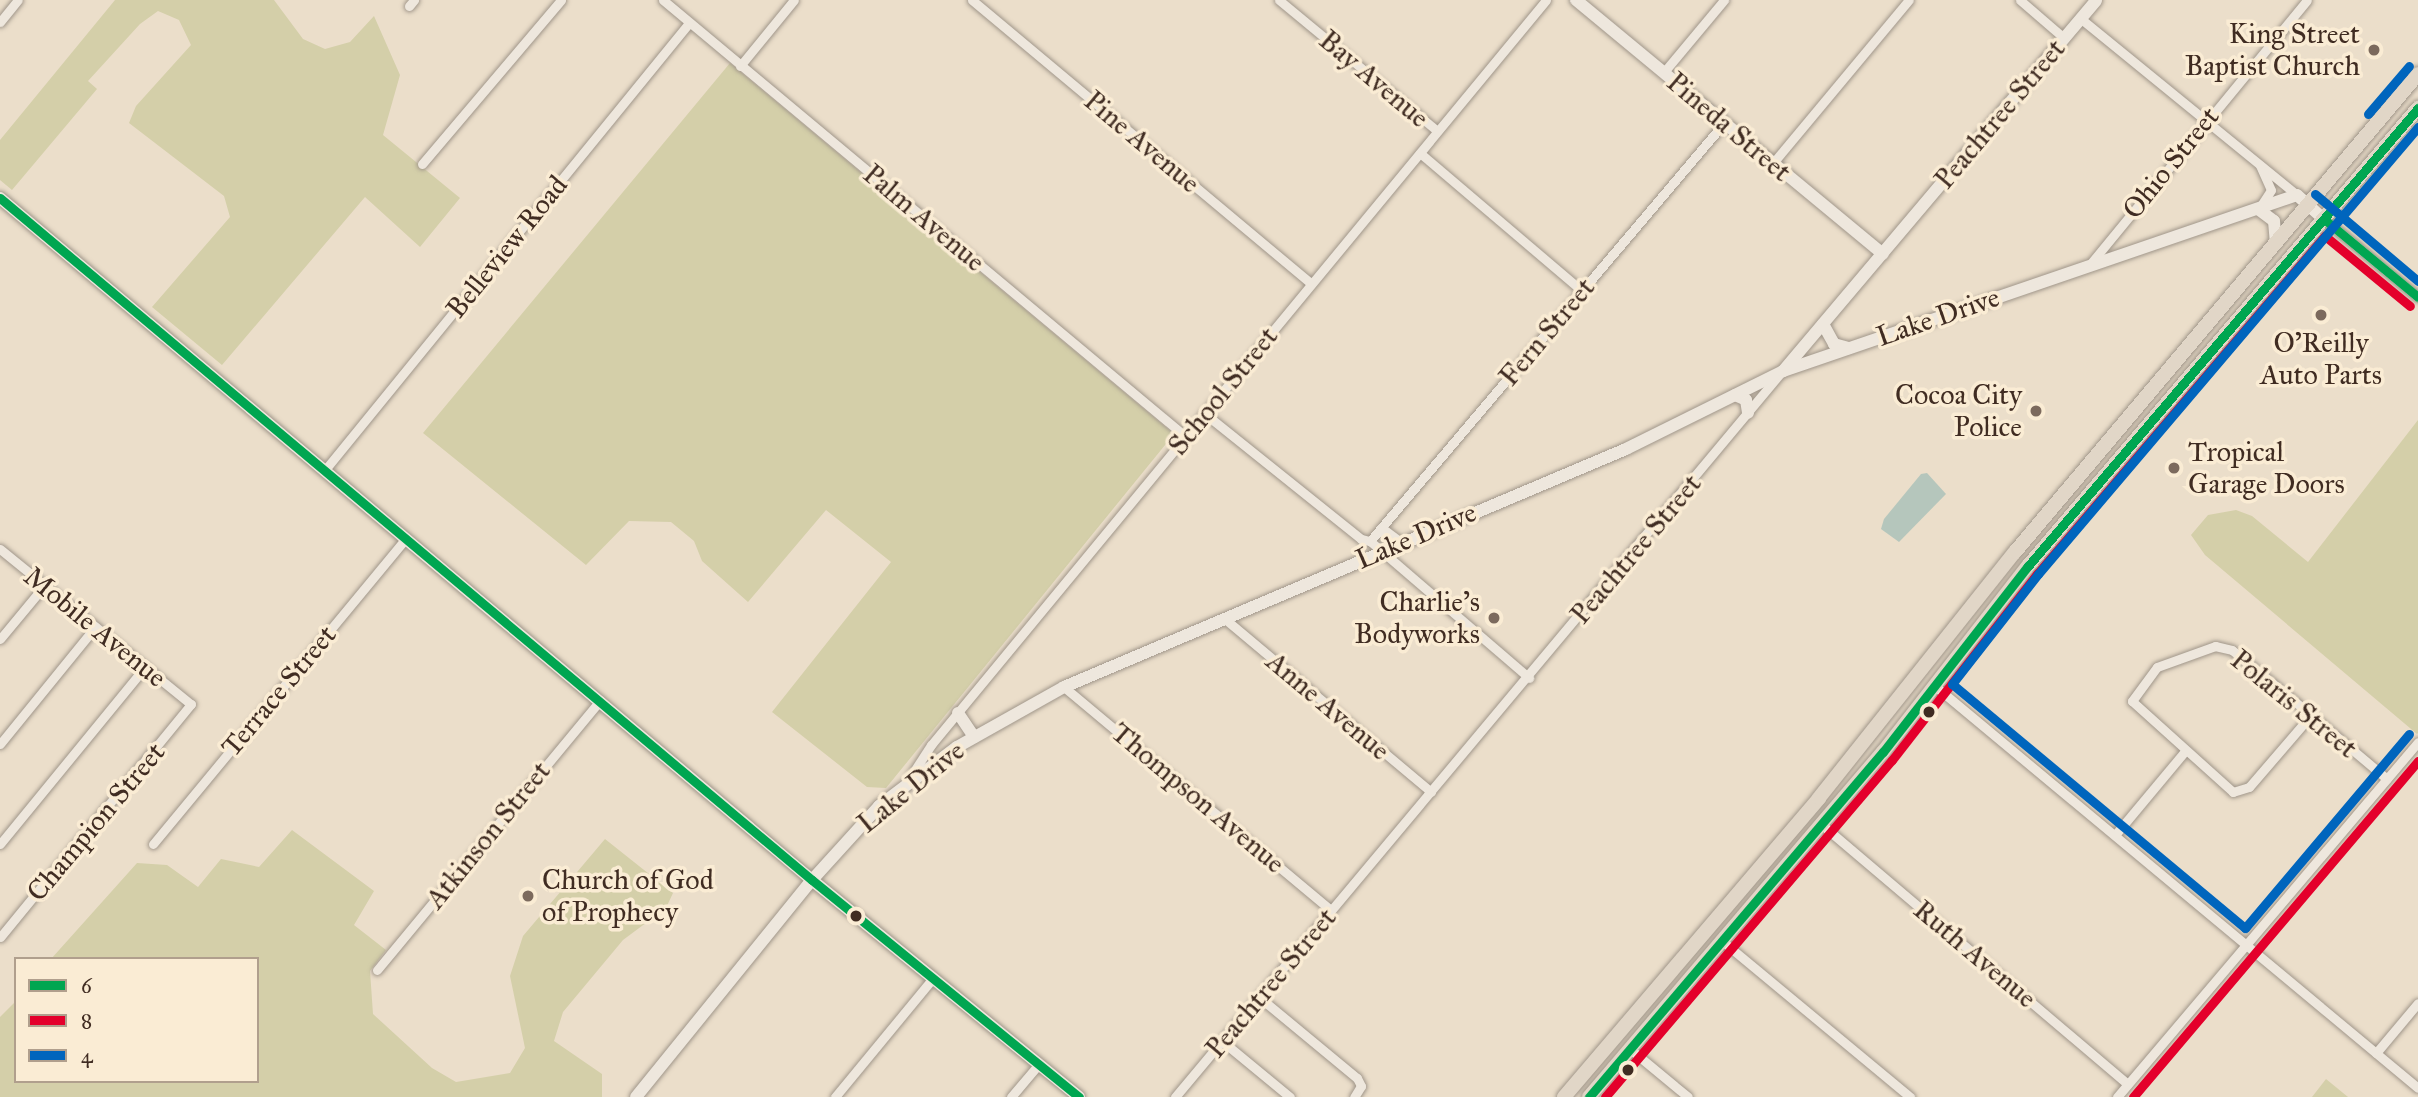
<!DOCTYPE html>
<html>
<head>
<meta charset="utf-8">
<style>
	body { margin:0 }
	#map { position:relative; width:2418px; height:1097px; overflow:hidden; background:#ebdeca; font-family:"IM FELL Great Primer",serif }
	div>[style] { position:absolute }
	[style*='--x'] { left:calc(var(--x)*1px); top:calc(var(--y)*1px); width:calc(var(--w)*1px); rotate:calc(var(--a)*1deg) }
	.green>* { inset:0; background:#d4cfa9 }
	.water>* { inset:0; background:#b5c6bc }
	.roads { filter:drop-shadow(0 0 2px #a0968a) drop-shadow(0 0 2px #a0968a) }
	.street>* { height:9px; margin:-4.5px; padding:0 4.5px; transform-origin:4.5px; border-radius:4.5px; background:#eee7dd }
	.secondary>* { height:12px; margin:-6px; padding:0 6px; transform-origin:6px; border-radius:6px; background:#eee7dd }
	.primary>* { height:14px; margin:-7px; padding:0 7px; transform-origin:7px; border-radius:7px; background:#e1d6c7 }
	.bus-1>* { height:9px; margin:-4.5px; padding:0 4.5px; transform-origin:4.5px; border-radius:4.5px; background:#00a651 }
	.bus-2>* { height:9px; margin:-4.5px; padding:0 4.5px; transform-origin:4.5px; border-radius:4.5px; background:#e4002b }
	.bus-3>* { height:9px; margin:-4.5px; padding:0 4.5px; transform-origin:4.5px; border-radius:4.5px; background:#0065bd }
	.dots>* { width:19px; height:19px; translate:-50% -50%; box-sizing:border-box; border:4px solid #faecd4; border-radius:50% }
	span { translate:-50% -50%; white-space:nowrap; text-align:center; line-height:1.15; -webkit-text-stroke:7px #faecd4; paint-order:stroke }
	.poi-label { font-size:28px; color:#402c22 }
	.right { translate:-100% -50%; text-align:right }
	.left { translate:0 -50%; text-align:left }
	.street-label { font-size:28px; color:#402c22 }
	.legend { position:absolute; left:14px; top:957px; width:245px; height:126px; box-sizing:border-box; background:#faecd4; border:2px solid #b09f8d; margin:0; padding:9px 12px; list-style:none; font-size:21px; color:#402c22 }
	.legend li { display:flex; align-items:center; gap:14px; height:35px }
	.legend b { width:35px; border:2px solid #b09f8d }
</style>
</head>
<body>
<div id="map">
	<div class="green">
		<div style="clip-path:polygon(115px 0,274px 0,303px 39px,325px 49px,350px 42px,374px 16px,400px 75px,383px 135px,460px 198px,420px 247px,365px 197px,222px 365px,152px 307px,230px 217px,224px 196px,129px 123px,136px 106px,191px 45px,179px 20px,158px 11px,140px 24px,88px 81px,97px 89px,12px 190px,0 180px,0 140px)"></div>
		<div style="clip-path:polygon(730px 63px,1174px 434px,886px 788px,867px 787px,772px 712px,891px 562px,826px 510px,748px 602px,702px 561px,694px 541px,671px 522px,629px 521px,586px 565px,423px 433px)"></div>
		<div style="clip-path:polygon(2418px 420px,2418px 733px,2417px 734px,2205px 555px,2191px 535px,2208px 515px,2236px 510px,2252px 516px,2308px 562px)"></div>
		<div style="clip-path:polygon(292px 830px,374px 891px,354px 925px,386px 950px,370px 971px,373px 1014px,432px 1068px,456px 1082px,510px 1073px,525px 1048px,510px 976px,523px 936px,605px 839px,673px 893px,666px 908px,623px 940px,563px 1012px,554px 1041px,602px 1074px,602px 1097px,0 1097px,0 1017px,16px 1001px,16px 1081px,257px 1081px,257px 959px,51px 959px,137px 863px,167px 865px,198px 887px,221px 859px,259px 867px)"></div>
		<div style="clip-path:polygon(2326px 1079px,2348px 1097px,2312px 1097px)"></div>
	</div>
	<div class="water">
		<div style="clip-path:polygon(1927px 473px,1946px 494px,1899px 542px,1881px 529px,1884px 519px,1921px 474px)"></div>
	</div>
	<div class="roads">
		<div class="street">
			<div style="--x:663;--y:0;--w:680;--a:39.87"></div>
			<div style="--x:972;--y:0;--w:442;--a:39.9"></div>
			<div style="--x:1279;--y:0;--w:204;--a:39.6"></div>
			<div style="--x:2020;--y:0;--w:58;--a:40.8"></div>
			<div style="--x:409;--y:6;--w:8;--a:-50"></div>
			<div style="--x:2080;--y:18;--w:280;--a:39.2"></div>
			<div style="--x:0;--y:22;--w:28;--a:-51"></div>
			<div style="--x:740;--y:66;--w:85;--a:-50.7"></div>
			<div style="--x:1664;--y:72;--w:94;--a:-50.2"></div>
			<div style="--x:1420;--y:153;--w:211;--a:40.4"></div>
			<div style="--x:1773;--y:163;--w:212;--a:-50.2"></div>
			<div style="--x:422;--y:164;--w:215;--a:-49.7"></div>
			<div style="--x:2260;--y:207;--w:20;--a:-57"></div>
			<div style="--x:2271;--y:190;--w:27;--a:-114"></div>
			<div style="--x:2324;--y:219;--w:122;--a:39.7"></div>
			<div style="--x:2091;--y:263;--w:340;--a:-50.6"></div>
			<div style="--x:1204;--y:413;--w:201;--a:38.7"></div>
			<div style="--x:1361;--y:539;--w:9;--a:13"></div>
			<div style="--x:1370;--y:541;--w:210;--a:40.7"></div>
			<div style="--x:324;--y:471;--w:578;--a:-50.83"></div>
			<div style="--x:1370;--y:541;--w:548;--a:-49.74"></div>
			<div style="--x:0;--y:549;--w:246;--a:39.1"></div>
			<div style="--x:191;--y:704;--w:301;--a:129.3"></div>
			<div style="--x:1225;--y:619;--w:269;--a:40"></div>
			<div style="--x:0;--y:639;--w:69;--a:-50.3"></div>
			<div style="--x:1935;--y:686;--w:628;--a:39.77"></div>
			<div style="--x:1064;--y:687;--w:348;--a:39.9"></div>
			<div style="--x:2311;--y:715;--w:95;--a:130.7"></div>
			<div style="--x:2249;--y:787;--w:17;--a:163"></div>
			<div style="--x:2233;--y:792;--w:136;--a:-138"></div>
			<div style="--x:2132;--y:701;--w:42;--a:-53.7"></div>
			<div style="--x:2157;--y:667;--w:62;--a:-19.9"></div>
			<div style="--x:2215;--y:646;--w:17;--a:13"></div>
			<div style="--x:2232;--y:650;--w:102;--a:39.4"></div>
			<div style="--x:2311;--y:715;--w:99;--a:40.1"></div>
			<div style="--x:0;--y:744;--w:151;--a:-50.9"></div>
			<div style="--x:907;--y:782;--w:44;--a:-57"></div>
			<div style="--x:931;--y:745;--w:966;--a:-50.46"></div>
			<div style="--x:1821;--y:824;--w:402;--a:40.3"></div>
			<div style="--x:2115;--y:835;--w:109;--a:-50.2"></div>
			<div style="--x:0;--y:844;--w:229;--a:-50.7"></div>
			<div style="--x:153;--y:844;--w:397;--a:-50.4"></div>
			<div style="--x:1721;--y:940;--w:246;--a:39.7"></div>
			<div style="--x:377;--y:970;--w:350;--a:-50.4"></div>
			<div style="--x:1259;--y:997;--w:127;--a:39.6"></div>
			<div style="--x:1357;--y:1078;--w:9;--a:63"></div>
			<div style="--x:1361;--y:1086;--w:13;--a:122"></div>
			<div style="--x:1222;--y:1041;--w:88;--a:39.5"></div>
			<div style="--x:1630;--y:1049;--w:75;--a:39.6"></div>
			<div style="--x:2376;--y:1053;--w:65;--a:-50"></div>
			<div style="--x:835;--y:1097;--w:154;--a:-50.5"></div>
			<div style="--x:1011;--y:1097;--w:43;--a:-49.7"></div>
			<div style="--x:1175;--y:1097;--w:941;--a:-50.09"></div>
			<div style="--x:2117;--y:1097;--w:465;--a:-49.7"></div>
		</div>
		<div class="secondary">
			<div style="--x:1576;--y:0;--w:398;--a:39.6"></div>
			<div style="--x:0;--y:198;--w:1060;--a:40.03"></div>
			<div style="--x:812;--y:880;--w:344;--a:39.1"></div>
			<div style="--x:2258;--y:209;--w:20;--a:37"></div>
			<div style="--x:2274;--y:221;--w:21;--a:85"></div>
			<div style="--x:1823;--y:324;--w:23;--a:61"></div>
			<div style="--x:1834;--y:344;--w:15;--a:16"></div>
			<div style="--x:1783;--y:371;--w:485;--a:-49.8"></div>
			<div style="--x:1735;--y:395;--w:12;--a:24"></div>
			<div style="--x:1746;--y:400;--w:13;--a:81"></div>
			<div style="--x:1382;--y:530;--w:21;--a:37"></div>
			<div style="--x:958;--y:713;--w:29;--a:56"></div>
			<div style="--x:636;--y:1097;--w:279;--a:-51"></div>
			<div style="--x:812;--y:880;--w:100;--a:-47.8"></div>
			<div style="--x:879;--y:806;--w:98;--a:-37.1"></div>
			<div style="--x:957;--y:747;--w:123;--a:-29.3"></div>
			<div style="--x:1064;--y:687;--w:610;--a:-22.95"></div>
			<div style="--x:1626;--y:449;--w:175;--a:-26.4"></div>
			<div style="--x:1783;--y:371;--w:543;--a:-18.9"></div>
			<div style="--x:2297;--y:195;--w:36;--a:42"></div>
		</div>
		<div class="primary">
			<div style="--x:1564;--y:1097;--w:393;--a:-49.5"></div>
			<div style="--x:1819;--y:798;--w:315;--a:-51.5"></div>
			<div style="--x:2015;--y:552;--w:625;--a:-49.87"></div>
			<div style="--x:1589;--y:1097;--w:453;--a:-49.6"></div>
			<div style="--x:1883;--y:752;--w:236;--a:-52.1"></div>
			<div style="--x:2028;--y:566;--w:602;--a:-49.58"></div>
		</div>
	</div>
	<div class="bus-1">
		<div style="--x:0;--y:198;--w:1060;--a:40.03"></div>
		<div style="--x:812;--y:880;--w:344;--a:39.1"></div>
		<div style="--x:2324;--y:219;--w:122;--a:39.7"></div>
		<div style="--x:1589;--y:1097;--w:453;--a:-49.6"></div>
		<div style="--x:1883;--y:752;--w:236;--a:-52.1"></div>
		<div style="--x:2028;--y:566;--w:602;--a:-49.58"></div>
	</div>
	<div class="bus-2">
		<div style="--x:1605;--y:1097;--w:443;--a:-49.6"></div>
		<div style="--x:1892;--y:760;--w:236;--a:-52.1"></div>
		<div style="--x:2037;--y:574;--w:444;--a:-49.6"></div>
		<div style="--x:2325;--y:236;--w:110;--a:39.5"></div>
		<div style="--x:2133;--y:1097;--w:441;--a:-49.7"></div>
	</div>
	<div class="bus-3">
		<div style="--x:2368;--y:114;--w:63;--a:-49.5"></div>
		<div style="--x:2315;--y:194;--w:135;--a:40.2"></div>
		<div style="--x:2409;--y:734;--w:254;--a:130.2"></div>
		<div style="--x:2245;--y:928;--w:381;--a:-140.2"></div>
		<div style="--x:1952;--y:684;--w:140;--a:-52"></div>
		<div style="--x:2038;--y:574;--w:587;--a:-49.63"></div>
	</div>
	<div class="dots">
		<div style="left:2374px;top:50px;background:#7c6a5d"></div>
		<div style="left:2321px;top:315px;background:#7c6a5d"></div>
		<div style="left:2036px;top:411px;background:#7c6a5d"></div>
		<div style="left:2174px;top:468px;background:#7c6a5d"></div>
		<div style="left:1494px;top:618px;background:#7c6a5d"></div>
		<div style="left:1929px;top:712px;background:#402c22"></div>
		<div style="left:528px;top:896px;background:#7c6a5d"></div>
		<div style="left:856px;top:916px;background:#402c22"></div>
		<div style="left:1628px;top:1070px;background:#402c22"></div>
	</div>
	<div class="poi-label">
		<span class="right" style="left:2360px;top:50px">King Street<br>Baptist Church</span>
		<span style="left:2321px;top:359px">O'Reilly<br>Auto Parts</span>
		<span class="right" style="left:2022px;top:411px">Cocoa City<br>Police</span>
		<span class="left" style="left:2188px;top:468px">Tropical<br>Garage Doors</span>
		<span class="right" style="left:1480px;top:618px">Charlie's<br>Bodyworks</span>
		<span class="left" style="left:542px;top:896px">Church of God<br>of Prophecy</span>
	</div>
	<div class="street-label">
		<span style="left:1374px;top:79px;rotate:40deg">Bay Avenue</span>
		<span style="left:2000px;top:114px;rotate:-50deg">Peachtree Street</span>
		<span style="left:1729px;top:127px;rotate:40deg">Pineda Street</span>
		<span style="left:1142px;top:142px;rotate:40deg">Pine Avenue</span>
		<span style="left:2171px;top:163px;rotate:-51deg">Ohio Street</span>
		<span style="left:924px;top:218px;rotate:40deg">Palm Avenue</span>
		<span style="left:507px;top:247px;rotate:-51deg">Belleview Road</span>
		<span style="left:1938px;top:317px;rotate:-19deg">Lake Drive</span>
		<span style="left:1547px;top:332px;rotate:-50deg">Fern Street</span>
		<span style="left:1223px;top:391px;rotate:-51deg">School Street</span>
		<span style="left:1416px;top:536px;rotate:-23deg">Lake Drive</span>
		<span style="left:1636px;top:549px;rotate:-50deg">Peachtree Street</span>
		<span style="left:95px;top:627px;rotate:39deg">Mobile Avenue</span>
		<span style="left:279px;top:691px;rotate:-50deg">Terrace Street</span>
		<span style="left:2294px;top:704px;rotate:39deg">Polaris Street</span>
		<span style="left:1328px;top:706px;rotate:40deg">Anne Avenue</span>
		<span style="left:911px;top:787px;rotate:-39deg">Lake Drive</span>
		<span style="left:1198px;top:798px;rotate:40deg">Thompson Avenue</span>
		<span style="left:96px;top:822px;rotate:-50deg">Champion Street</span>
		<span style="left:488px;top:835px;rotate:-51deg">Atkinson Street</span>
		<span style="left:1975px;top:954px;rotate:40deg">Ruth Avenue</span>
		<span style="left:1271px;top:983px;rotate:-50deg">Peachtree Street</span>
	</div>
	<ul class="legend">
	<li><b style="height:9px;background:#00a651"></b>6</li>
	<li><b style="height:9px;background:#e4002b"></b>8</li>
	<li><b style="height:9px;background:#0065bd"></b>4</li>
	</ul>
</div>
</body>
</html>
